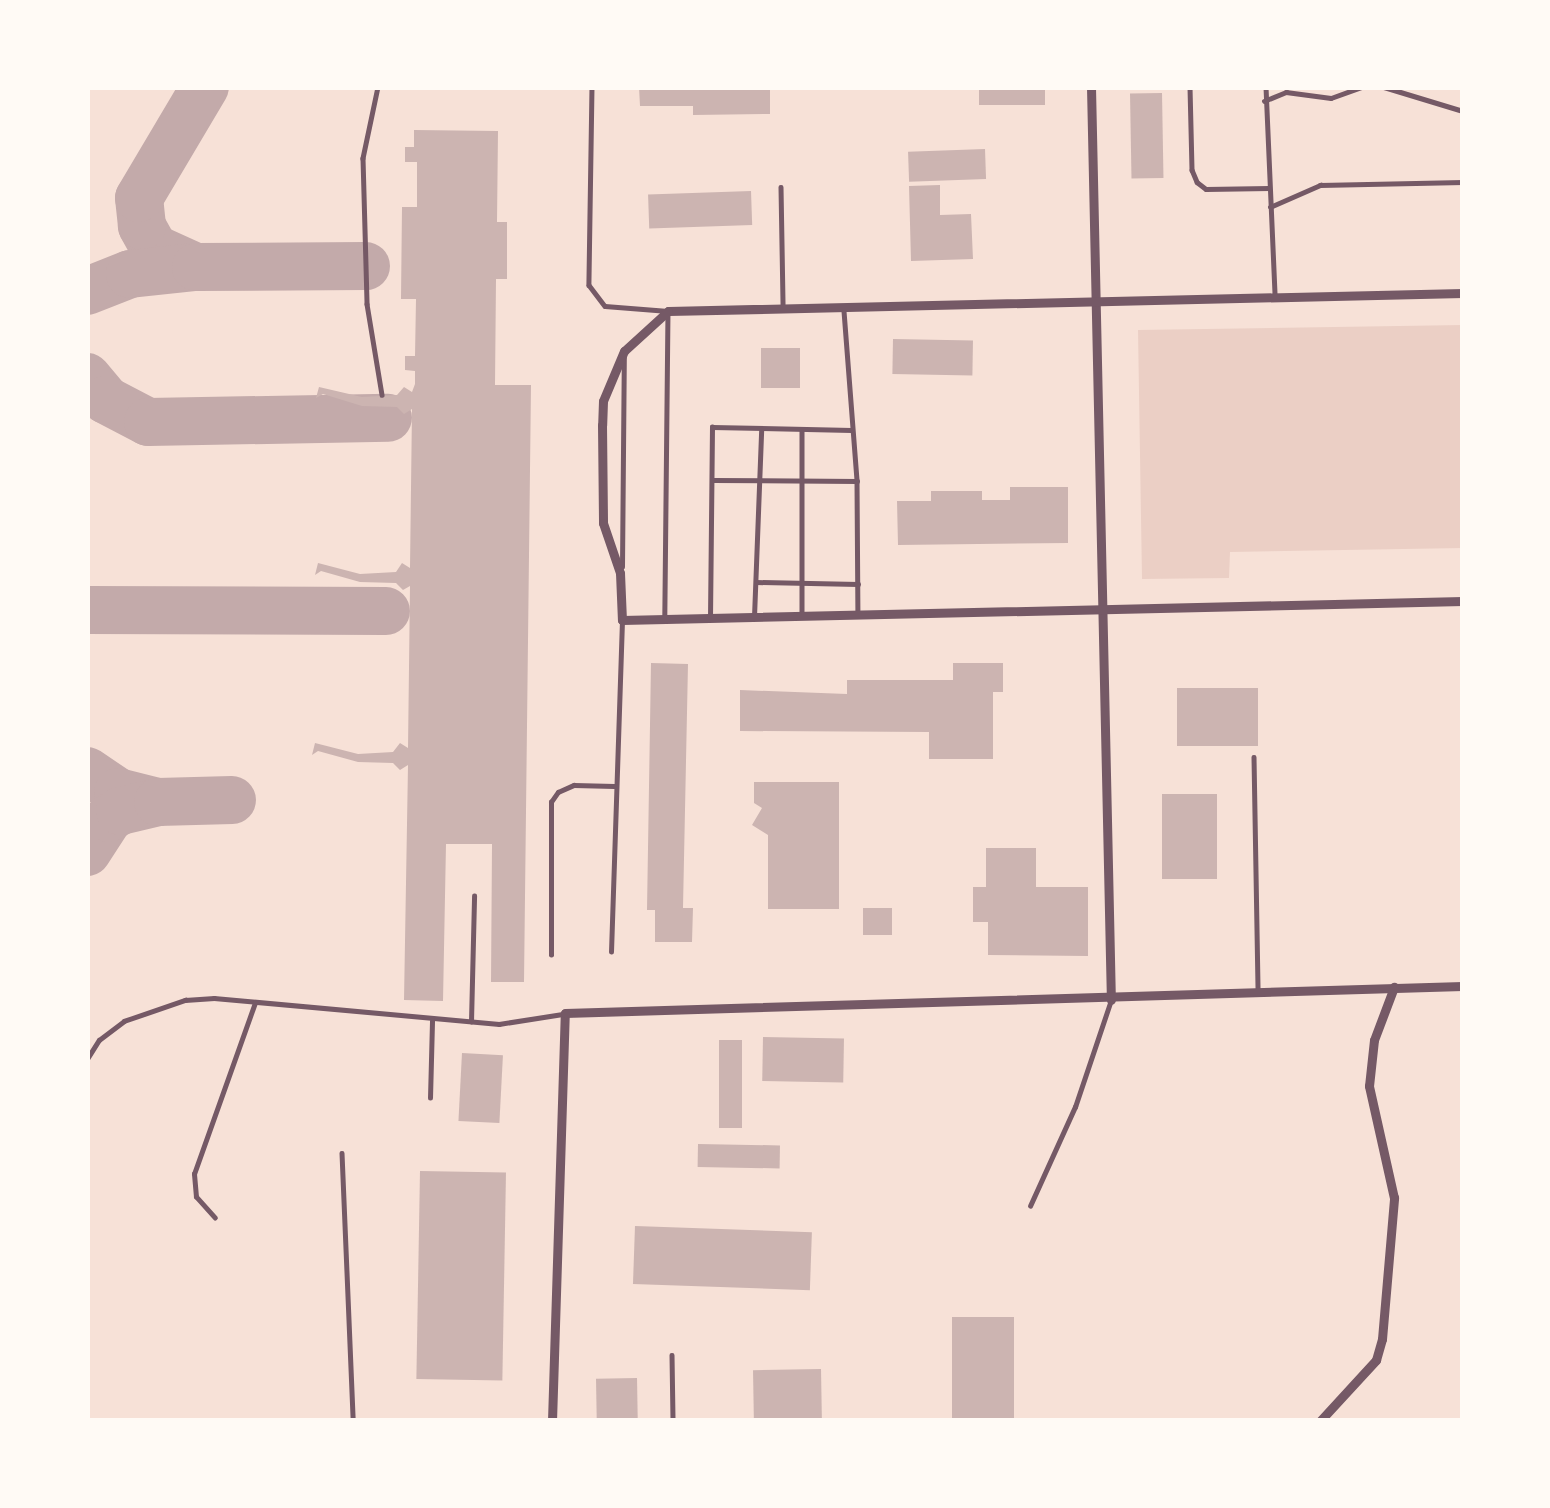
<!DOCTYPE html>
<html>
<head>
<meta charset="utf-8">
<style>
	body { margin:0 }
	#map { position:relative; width:1550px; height:1508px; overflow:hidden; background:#f7e1d7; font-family:"DM Sans",sans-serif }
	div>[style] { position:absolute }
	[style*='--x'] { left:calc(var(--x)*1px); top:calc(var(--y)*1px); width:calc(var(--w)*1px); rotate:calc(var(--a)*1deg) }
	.green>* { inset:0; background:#ebcfc5 }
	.taxiway>* { height:48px; margin:-24px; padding:0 24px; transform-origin:24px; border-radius:24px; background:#c3aaaa }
	.building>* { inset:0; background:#ccb4b1; transform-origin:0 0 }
	.service>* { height:4.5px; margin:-2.25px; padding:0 2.25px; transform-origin:2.25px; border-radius:2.25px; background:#755966 }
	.minor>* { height:9px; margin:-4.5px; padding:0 4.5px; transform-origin:4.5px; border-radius:4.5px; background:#755966 }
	span { translate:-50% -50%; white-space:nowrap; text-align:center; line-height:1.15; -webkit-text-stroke:12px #fffaf5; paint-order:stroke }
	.frame { position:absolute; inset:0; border:90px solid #fffaf5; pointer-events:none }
</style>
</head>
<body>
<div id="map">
	<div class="green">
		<div style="clip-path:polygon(1463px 325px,1463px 548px,1230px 552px,1229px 578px,1142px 579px,1138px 330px)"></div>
	</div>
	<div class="taxiway">
		<div style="--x:196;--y:267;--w:46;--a:-155.7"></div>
		<div style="--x:154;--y:248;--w:25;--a:-119"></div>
		<div style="--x:142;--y:226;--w:28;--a:-96"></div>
		<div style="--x:139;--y:198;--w:129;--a:-59.3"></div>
		<div style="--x:87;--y:291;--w:46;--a:-21.6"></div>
		<div style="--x:130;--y:274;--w:66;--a:-6.1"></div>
		<div style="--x:196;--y:267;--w:170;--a:-0.3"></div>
		<div style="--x:87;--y:377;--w:30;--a:50"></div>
		<div style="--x:106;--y:400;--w:47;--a:27.6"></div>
		<div style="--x:148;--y:422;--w:240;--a:-1"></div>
		<div style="--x:87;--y:610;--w:299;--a:0.2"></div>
		<div style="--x:87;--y:771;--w:37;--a:34"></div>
		<div style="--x:118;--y:792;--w:41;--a:14"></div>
		<div style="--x:87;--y:852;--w:40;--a:-57.1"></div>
		<div style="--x:109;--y:818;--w:13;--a:-32"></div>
		<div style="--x:120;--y:811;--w:39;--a:-13"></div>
		<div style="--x:158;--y:802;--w:74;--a:-1.5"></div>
	</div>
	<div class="building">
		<div style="clip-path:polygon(639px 87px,770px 87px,770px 114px,693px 115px,693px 106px,640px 106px)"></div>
		<div style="left:979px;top:87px;width:66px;height:18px"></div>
		<div style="left:1162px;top:93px;width:85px;height:32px;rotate:89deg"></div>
		<div style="clip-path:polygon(414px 130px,498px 131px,497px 222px,507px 222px,507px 279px,496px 279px,495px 385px,531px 385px,524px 982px,491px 982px,492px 844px,446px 844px,443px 1001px,404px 1000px,408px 765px,400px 770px,393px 763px,358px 762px,318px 751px,312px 755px,315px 743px,358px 754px,393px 752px,400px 743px,408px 748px,410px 586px,403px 590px,396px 583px,360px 582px,321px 571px,315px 575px,318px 563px,360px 574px,396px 572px,402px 563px,410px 568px,412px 409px,404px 414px,397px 407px,362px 406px,323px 394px,316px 398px,319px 387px,362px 397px,397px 395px,404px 387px,412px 392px,415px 384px,415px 371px,405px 370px,405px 356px,415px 356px,416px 299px,401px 299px,402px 207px,417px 207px,417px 162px,405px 162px,405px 147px,414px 147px)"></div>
		<div style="left:985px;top:149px;width:30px;height:77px;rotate:88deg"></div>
		<div style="clip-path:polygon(940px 185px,940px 215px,971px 214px,973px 259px,911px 261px,909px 186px)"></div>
		<div style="left:751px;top:191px;width:34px;height:103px;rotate:88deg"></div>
		<div style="left:893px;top:339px;width:80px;height:35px;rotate:1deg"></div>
		<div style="left:761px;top:348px;width:39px;height:40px"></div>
		<div style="clip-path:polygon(1010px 487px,1068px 487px,1068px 543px,898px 545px,897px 501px,931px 501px,931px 491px,982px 491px,982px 500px,1010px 500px)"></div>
		<div style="clip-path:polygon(651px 663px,688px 664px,683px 908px,693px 908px,692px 942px,655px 942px,655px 910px,647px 910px)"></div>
		<div style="clip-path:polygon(953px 663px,1003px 663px,1003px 692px,993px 692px,993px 759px,929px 759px,929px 732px,740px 731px,740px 690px,847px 694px,847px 680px,953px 680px)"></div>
		<div style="left:1177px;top:688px;width:81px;height:58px"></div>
		<div style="clip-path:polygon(754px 782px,839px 782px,839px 909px,768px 909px,768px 835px,752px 825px,762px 808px,754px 803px)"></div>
		<div style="left:1162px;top:794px;width:55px;height:85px"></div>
		<div style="clip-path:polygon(986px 848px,1036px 848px,1036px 887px,1088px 887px,1088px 956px,988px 955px,988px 922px,973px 922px,973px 887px,986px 887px)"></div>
		<div style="left:892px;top:908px;width:27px;height:29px;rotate:90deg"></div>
		<div style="left:763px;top:1037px;width:81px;height:44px;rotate:1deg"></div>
		<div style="left:719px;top:1040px;width:23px;height:88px"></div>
		<div style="left:462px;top:1053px;width:41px;height:68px;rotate:3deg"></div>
		<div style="left:698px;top:1144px;width:82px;height:23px;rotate:1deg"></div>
		<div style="left:420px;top:1171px;width:86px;height:208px;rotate:1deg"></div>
		<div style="left:635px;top:1226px;width:177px;height:58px;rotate:2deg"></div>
		<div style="left:952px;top:1317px;width:62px;height:104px"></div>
		<div style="left:821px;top:1369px;width:52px;height:68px;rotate:89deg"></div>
		<div style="left:637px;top:1378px;width:43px;height:41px;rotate:89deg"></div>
	</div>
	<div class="service">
		<div style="--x:378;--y:87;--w:73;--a:101.9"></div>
		<div style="--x:363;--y:158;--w:146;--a:88.4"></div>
		<div style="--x:367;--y:304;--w:92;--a:80.6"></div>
		<div style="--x:592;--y:87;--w:198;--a:90.9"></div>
		<div style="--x:589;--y:285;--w:26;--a:53"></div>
		<div style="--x:605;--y:306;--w:63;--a:4.5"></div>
		<div style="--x:668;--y:311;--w:305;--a:90.6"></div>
		<div style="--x:1190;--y:87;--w:83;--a:88.6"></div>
		<div style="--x:1192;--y:170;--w:13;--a:67"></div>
		<div style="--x:1197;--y:182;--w:11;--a:38"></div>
		<div style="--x:1206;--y:189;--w:63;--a:-0.9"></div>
		<div style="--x:1266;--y:87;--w:209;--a:87.5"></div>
		<div style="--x:1384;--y:87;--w:83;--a:16.9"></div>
		<div style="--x:1264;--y:101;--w:24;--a:-22"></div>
		<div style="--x:1286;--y:92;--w:45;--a:7.6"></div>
		<div style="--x:1331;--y:98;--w:33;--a:-20"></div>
		<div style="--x:781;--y:187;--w:119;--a:89"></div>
		<div style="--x:1270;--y:207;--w:55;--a:-23.7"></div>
		<div style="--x:1320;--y:185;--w:143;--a:-1.2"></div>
		<div style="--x:844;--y:311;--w:170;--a:85.6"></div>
		<div style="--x:857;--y:481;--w:130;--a:89.6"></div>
		<div style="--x:802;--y:430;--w:186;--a:90"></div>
		<div style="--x:713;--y:480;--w:144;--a:0.4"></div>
		<div style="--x:622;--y:567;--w:210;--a:-89.5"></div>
		<div style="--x:756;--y:582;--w:102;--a:1.1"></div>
		<div style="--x:754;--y:617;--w:186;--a:-87.8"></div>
		<div style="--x:710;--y:618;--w:191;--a:-89.4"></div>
		<div style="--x:712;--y:427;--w:139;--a:1.2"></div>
		<div style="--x:1254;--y:757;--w:234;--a:89"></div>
		<div style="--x:611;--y:952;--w:332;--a:-88.1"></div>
		<div style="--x:551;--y:955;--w:153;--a:-90"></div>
		<div style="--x:551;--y:802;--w:12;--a:-55"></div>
		<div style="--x:558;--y:792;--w:17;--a:-24"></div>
		<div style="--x:574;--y:785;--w:40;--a:1.4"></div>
		<div style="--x:471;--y:1022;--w:126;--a:-88.6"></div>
		<div style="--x:87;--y:1059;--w:22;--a:-58"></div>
		<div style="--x:99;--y:1040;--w:31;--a:-37"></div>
		<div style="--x:124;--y:1021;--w:65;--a:-19"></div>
		<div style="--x:185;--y:1000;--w:29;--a:-4"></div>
		<div style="--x:214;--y:998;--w:286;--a:5.2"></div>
		<div style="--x:499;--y:1024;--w:64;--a:-9"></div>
		<div style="--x:430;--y:1098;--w:77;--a:-88.5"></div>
		<div style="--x:342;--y:1153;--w:268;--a:87.6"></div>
		<div style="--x:1030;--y:1206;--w:109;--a:-65.6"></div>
		<div style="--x:1075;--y:1107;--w:113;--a:-71.4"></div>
		<div style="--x:215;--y:1218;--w:28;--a:-132"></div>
		<div style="--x:196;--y:1197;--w:23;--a:-95"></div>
		<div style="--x:194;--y:1174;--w:182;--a:-70.4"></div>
		<div style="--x:672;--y:1355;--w:66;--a:89.1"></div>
	</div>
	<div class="minor">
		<div style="--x:1091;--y:87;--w:913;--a:88.75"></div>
		<div style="--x:1463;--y:293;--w:795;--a:178.7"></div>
		<div style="--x:668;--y:311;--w:59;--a:137.7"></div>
		<div style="--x:624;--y:351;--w:54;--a:112.8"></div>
		<div style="--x:603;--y:401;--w:24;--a:92"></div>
		<div style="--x:602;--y:425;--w:98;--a:89.4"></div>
		<div style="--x:603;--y:523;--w:53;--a:71.2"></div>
		<div style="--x:620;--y:573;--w:47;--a:87.6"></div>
		<div style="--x:622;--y:620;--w:841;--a:-1.29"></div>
		<div style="--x:552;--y:1421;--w:408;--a:-88.2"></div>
		<div style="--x:565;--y:1013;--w:898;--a:-1.72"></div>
		<div style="--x:1320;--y:1421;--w:83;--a:-47.4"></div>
		<div style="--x:1376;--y:1360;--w:22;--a:-74"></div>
		<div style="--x:1382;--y:1339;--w:142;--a:-85.1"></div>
		<div style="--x:1394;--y:1198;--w:115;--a:-102.6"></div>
		<div style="--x:1369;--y:1086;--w:46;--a:-83.8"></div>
		<div style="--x:1374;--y:1040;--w:57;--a:-69.3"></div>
	</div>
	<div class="frame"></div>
</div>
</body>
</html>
